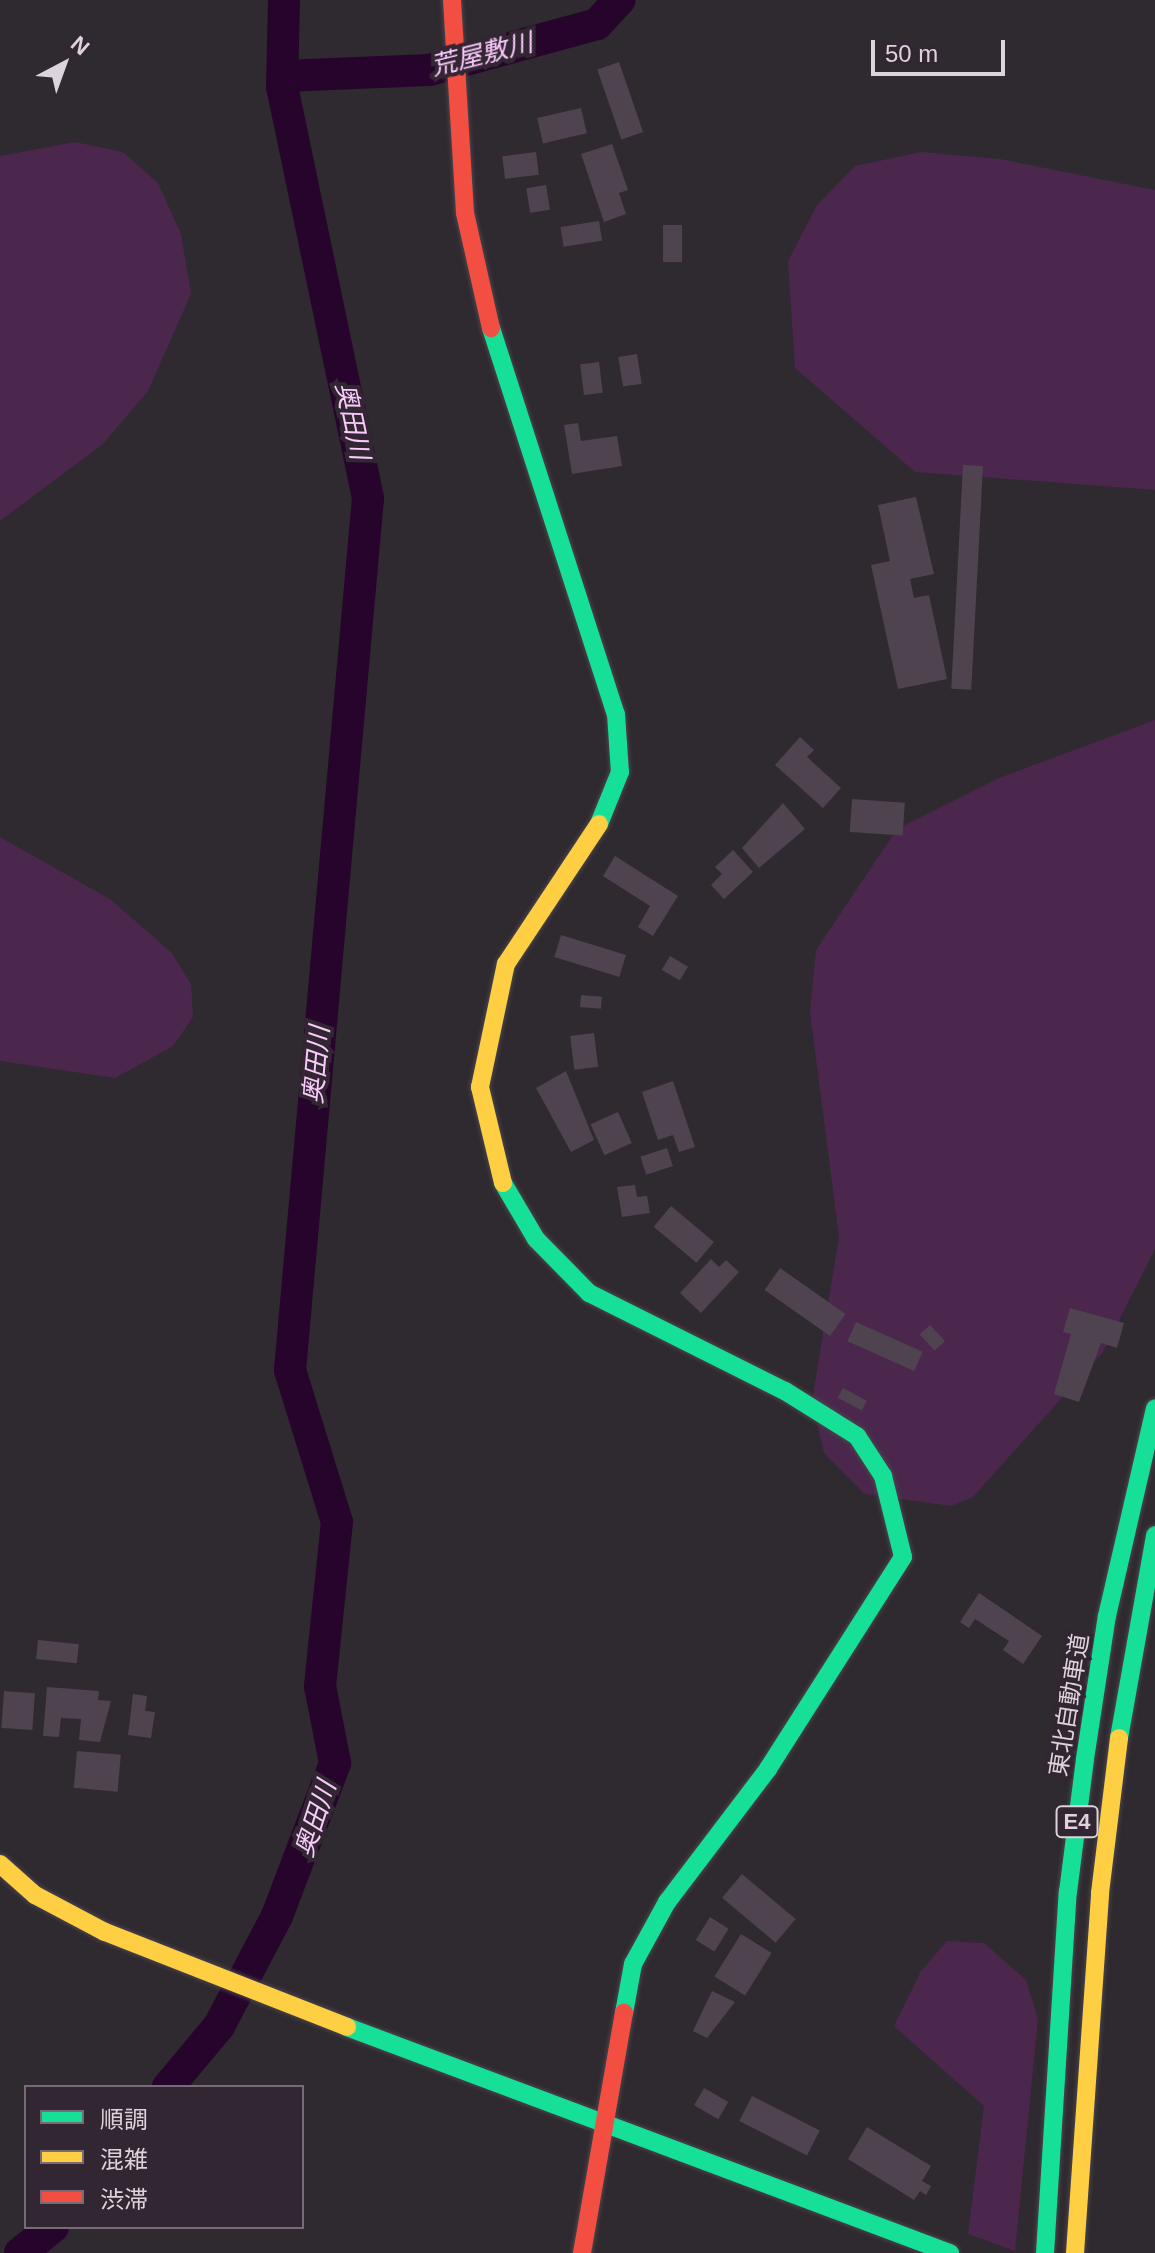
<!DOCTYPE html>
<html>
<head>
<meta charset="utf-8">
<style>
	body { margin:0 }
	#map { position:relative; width:1155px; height:2253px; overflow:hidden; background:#2f2930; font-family:Helvetica,"Noto Sans JP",sans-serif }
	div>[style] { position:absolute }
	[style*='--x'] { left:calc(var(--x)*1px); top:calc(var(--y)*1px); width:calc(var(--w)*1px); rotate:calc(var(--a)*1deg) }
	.green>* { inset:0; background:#4b274d }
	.river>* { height:32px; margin:-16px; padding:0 16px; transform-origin:16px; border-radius:16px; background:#27042b }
	.building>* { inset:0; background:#504350; transform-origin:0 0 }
	.roads { filter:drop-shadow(0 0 2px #4a454b) drop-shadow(0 0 2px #4a454b) }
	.fast>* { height:18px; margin:-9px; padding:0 9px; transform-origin:9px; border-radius:9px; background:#16e098 }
	.slow>* { height:18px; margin:-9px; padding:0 9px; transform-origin:9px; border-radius:9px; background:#ffcf43 }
	.jam>* { height:18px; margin:-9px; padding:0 9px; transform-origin:9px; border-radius:9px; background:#f24e42 }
	span { translate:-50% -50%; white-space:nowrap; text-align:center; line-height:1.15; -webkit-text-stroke:8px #322633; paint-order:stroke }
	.shield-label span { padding:2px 6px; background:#322633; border:2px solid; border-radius:6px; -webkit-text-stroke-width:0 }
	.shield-label { font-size:22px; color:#dcd3dc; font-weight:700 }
	.street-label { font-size:24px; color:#dcd3dc }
	.water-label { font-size:26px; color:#fbcbfe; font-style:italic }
	.legend { position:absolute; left:24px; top:2085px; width:280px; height:144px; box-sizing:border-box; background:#322633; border:2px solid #766b77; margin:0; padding:10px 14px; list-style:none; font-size:24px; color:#dcd3dc }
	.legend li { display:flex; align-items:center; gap:16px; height:40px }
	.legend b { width:40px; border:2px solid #766b77 }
	.north { position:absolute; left:24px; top:24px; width:80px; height:80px; -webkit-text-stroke:6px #322633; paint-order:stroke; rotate:41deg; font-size:22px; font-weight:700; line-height:32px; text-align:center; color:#dcd3dc }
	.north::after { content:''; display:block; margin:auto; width:28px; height:36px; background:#dcd3dc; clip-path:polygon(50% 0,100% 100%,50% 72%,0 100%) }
	.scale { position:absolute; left:871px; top:40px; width:134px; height:36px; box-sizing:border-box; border:4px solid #dcd3dc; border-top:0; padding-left:10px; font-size:24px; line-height:28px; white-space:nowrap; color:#dcd3dc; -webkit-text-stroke:6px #322633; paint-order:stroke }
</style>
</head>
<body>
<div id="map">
	<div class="green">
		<div style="clip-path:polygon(75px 142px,123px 152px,158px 183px,181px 234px,191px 294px,148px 391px,103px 444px,0 521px,0 156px)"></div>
		<div style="clip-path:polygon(921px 152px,1000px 159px,1155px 190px,1155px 490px,915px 472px,795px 368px,788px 261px,817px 205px,855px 166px)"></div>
		<div style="clip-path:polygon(1155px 720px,1155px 1249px,1103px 1352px,973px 1497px,951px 1506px,865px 1494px,824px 1453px,812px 1401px,839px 1237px,810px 1012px,816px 950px,897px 829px,999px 778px)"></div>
		<div style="clip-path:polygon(0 837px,110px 899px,172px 953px,191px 984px,193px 1017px,173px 1046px,115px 1078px,0 1061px)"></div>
		<div style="clip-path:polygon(947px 1941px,984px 1943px,1026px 1980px,1038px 2019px,1015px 2251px,968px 2234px,984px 2106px,894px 2026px,921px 1971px)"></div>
	</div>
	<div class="river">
		<div style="--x:284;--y:76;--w:145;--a:-2.4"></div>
		<div style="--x:429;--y:70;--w:174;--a:-15.3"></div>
		<div style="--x:597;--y:24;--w:33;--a:-47"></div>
		<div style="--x:168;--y:2087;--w:80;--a:-50.1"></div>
		<div style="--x:219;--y:2026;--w:124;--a:-62.2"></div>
		<div style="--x:277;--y:1916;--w:164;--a:-69.2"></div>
		<div style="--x:335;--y:1763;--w:78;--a:-101"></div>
		<div style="--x:320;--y:1686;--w:165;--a:-84.1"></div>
		<div style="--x:337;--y:1522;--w:159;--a:-107.2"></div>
		<div style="--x:290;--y:1370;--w:875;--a:-84.89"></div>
		<div style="--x:368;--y:498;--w:420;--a:-101.8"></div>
		<div style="--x:282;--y:87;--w:87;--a:-88.7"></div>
		<div style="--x:20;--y:2253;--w:42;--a:-38.2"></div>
	</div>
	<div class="building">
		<div style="left:619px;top:62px;width:74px;height:23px;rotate:71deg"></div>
		<div style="left:581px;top:108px;width:26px;height:45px;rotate:77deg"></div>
		<div style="clip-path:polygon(612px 144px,628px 190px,619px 193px,626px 214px,604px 222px,581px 154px)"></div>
		<div style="left:536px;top:152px;width:23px;height:34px;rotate:83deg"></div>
		<div style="left:546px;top:185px;width:25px;height:20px;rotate:81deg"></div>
		<div style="left:599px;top:221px;width:20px;height:39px;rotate:81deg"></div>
		<div style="left:663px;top:225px;width:19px;height:37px"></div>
		<div style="left:637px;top:354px;width:30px;height:19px;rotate:81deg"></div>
		<div style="left:599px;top:362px;width:31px;height:19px;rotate:83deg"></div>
		<div style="clip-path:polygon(578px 423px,581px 441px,617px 436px,622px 466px,572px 474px,564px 425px)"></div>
		<div style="left:963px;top:465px;width:20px;height:224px;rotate:3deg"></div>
		<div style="clip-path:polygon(916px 497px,934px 574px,910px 579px,914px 598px,929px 595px,947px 679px,898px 689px,871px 565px,890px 561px,878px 505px)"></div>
		<div style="clip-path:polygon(800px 737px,814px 750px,807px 757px,841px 788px,823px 808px,775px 765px)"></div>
		<div style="left:852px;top:799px;width:53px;height:33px;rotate:4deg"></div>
		<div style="clip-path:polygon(783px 803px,805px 829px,759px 868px,742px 848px)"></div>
		<div style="clip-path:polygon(733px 850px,753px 872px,724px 899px,711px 885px,722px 874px,715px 867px)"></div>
		<div style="clip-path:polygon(615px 856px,678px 896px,653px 936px,638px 927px,650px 906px,603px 876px)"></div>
		<div style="left:561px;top:935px;width:68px;height:23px;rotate:17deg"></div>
		<div style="left:670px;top:956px;width:21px;height:16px;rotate:31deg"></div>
		<div style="left:581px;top:995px;width:21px;height:12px;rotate:5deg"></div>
		<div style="left:594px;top:1033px;width:34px;height:24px;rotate:83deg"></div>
		<div style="clip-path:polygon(566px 1071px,594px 1140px,571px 1152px,536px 1088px)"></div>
		<div style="clip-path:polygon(673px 1081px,695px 1147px,679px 1152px,673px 1135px,658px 1140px,642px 1092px)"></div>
		<div style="left:618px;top:1112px;width:34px;height:30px;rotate:66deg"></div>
		<div style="left:667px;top:1148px;width:19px;height:28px;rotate:72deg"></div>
		<div style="clip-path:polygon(635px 1185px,637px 1197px,647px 1196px,650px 1213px,622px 1217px,617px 1187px)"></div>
		<div style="left:671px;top:1206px;width:56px;height:27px;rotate:40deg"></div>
		<div style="clip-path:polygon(711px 1259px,719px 1267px,726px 1260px,739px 1272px,701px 1313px,680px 1293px)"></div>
		<div style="left:780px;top:1268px;width:80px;height:27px;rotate:35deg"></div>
		<div style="clip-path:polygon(1070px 1308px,1124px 1323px,1117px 1348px,1101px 1343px,1079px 1402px,1054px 1394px,1071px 1334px,1063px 1332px)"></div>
		<div style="left:856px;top:1322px;width:73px;height:21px;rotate:24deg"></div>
		<div style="left:930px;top:1325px;width:22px;height:14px;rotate:47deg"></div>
		<div style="left:843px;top:1388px;width:27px;height:11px;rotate:28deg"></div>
		<div style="clip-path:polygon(979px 1593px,1042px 1636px,1023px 1664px,1003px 1650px,1009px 1641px,975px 1619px,969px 1628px,960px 1622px)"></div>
		<div style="left:38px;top:1640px;width:41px;height:19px;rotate:6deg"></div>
		<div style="clip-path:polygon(47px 1687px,99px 1691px,98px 1700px,111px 1701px,100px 1742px,79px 1740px,81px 1719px,61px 1718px,59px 1737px,43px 1736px)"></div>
		<div style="left:4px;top:1691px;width:31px;height:37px;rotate:4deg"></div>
		<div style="clip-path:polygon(133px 1694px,147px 1696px,145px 1711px,155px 1712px,151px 1738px,128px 1735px)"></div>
		<div style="left:77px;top:1751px;width:44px;height:37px;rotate:5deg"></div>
		<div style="left:742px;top:1874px;width:70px;height:31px;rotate:40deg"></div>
		<div style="left:710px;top:1917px;width:22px;height:27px;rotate:32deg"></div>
		<div style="left:741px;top:1934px;width:36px;height:50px;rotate:32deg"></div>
		<div style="clip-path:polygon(712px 1991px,735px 2002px,707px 2038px,693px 2031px)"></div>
		<div style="left:704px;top:2088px;width:28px;height:20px;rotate:30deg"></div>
		<div style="left:752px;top:2096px;width:76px;height:28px;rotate:27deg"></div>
		<div style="clip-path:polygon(867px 2127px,931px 2166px,922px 2181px,931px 2186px,926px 2195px,920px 2191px,914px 2200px,848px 2159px)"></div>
	</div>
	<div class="roads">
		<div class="fast">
			<div style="--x:491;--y:328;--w:406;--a:72.1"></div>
			<div style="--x:616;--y:714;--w:58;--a:86.1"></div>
			<div style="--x:620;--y:772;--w:56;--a:112"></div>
			<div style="--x:503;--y:1183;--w:65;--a:59.5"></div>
			<div style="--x:536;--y:1239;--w:76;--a:45.5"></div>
			<div style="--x:589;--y:1293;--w:219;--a:26.6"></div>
			<div style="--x:785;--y:1391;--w:85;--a:32"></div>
			<div style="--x:857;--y:1436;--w:48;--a:57"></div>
			<div style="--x:883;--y:1476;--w:83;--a:76.1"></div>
			<div style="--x:903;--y:1557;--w:251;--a:122.5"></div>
			<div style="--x:768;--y:1769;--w:167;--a:127.2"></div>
			<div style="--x:667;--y:1902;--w:71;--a:118.7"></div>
			<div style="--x:633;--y:1964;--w:50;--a:100.4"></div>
			<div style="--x:1119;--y:1738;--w:206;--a:-79.9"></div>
			<div style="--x:347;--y:2027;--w:644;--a:20.55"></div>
			<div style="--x:1045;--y:2253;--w:362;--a:-86.4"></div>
			<div style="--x:1068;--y:1892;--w:134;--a:-82.7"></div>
			<div style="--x:1085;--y:1759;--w:145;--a:-81.3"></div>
			<div style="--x:1107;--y:1616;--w:213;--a:-77"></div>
		</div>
		<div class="slow">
			<div style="--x:503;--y:1183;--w:99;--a:-103.5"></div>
			<div style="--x:480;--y:1087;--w:126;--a:-78.1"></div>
			<div style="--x:506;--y:964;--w:168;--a:-56.4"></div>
			<div style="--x:0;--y:1864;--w:47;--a:41.5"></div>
			<div style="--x:35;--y:1895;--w:79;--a:27.9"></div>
			<div style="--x:105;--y:1932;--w:260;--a:21.4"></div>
			<div style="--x:1075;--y:2253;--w:361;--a:-86"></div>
			<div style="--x:1100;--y:1893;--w:156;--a:-83"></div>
		</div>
		<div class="jam">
			<div style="--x:452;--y:0;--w:213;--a:86.5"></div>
			<div style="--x:465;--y:213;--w:118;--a:77.3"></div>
			<div style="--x:582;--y:2253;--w:244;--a:-80.1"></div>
		</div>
	</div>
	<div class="shield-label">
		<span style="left:1077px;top:1822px">E4</span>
	</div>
	<div class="street-label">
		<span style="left:1069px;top:1705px;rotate:-81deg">東北自動車道</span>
	</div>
	<div class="water-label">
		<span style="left:482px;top:55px;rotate:-14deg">荒屋敷川</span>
		<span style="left:352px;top:421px;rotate:78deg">奥田川</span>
		<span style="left:317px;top:1065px;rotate:-85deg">奥田川</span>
		<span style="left:316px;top:1819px;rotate:-72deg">奥田川</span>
	</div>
	<ul class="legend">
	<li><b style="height:10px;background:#16e098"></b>順調</li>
	<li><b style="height:10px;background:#ffcf43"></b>混雑</li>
	<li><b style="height:10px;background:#f24e42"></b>渋滞</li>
	</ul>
	<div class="north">N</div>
	<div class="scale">50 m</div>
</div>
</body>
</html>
